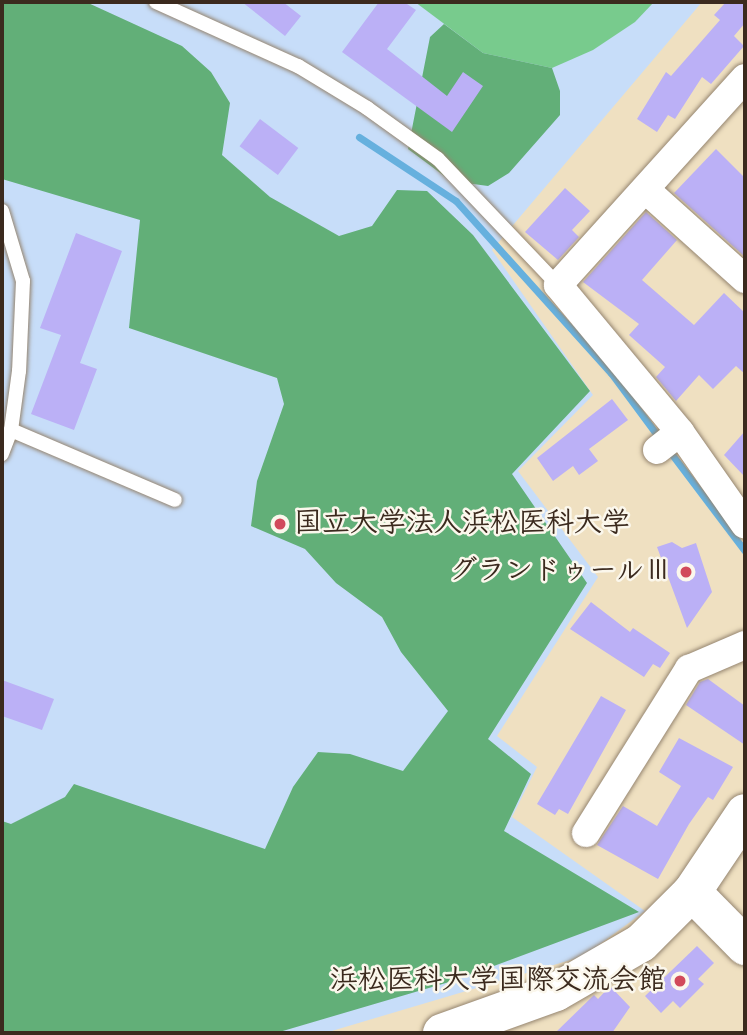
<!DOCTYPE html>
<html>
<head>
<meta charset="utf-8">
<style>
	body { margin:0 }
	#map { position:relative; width:747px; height:1035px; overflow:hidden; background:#efe0c1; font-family:Mynerve,"Klee One",sans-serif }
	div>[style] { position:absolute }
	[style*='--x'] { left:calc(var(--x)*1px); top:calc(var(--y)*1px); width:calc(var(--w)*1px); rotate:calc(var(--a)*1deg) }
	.built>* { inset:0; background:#c7ddf9 }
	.green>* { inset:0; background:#78cb8d }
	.forest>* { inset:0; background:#62af78 }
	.stream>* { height:7px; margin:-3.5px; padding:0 3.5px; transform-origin:3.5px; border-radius:3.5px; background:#66b0de }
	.building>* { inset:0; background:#bbb0f6; transform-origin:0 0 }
	.roads { filter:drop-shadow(0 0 2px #958570) drop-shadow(0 0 2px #958570) }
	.lane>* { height:14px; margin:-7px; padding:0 7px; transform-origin:7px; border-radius:7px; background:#fff }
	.street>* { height:28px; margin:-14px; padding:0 14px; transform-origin:14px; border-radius:14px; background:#fff }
	.secondary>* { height:38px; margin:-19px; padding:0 19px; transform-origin:19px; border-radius:19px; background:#fff }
	.dots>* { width:19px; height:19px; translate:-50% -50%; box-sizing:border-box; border:4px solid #fbf7ec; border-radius:50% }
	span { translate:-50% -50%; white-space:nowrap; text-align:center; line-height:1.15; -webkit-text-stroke:5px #fbf7ec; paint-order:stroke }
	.poi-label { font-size:28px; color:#3b2a1e; font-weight:700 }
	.left { translate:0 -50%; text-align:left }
	.right { translate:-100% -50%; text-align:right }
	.frame { position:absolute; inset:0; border:4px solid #3b2a1e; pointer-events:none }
</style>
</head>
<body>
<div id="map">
	<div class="built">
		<div style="clip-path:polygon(2px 2px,702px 2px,492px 250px,593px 395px,518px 471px,598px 577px,497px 736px,537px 767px,512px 817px,645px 911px,584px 956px,325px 1033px,2px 1033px)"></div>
	</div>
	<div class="green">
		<div style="clip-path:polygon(415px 2px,654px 2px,635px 22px,593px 50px,552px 68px,483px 53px)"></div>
	</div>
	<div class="forest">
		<div style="clip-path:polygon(2px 2px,86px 2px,182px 46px,211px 72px,230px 103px,222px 155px,270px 197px,339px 236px,372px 226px,397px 190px,427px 191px,473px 235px,590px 391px,512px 474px,587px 583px,488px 739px,531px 774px,504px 831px,639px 912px,456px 980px,276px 1033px,2px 1033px,2px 821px,11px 824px,65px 797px,74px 784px,265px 849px,293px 787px,318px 752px,350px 754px,403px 771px,448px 711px,401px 652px,382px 617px,336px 583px,305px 549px,251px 526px,257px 481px,284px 404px,277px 378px,129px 328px,140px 220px,2px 179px)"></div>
		<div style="clip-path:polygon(444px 24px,483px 53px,552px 68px,560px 91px,560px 115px,509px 173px,488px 186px,451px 181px,408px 149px,430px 37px)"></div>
	</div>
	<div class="stream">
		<div style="--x:359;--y:137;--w:116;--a:33.4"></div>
		<div style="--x:456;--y:201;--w:232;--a:48"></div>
		<div style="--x:611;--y:373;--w:82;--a:53.4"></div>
		<div style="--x:667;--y:448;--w:129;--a:52.9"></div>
	</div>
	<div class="building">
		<div style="clip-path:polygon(242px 2px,283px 2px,301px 16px,285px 36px)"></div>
		<div style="clip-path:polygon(379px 2px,404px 2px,416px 10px,387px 49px,447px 96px,463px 72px,483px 86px,452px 132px,342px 52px)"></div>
		<div style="clip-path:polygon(726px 2px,745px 2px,745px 23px,734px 36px,744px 46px,711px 84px,702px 77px,675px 119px,668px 115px,657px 132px,637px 119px,666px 72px,671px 76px,720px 20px,714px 15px)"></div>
		<div style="left:260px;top:119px;width:48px;height:34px;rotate:37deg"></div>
		<div style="clip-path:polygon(716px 149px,745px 178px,745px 257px,674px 193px)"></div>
		<div style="clip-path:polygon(565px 188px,590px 211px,572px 230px,579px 237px,558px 260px,525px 232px)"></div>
		<div style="clip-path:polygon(646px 212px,677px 240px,642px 280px,694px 325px,724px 293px,745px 313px,745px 374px,736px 366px,713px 389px,699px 375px,676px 401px,656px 377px,665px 367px,629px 335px,639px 324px,583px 282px)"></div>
		<div style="clip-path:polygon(76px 233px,122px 251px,80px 363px,97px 369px,74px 430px,31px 414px,61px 335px,40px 328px)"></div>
		<div style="clip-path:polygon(612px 399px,628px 420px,589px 449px,598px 461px,579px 475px,573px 466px,553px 481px,537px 458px)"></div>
		<div style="clip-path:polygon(745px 431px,745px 477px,724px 455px)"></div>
		<div style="clip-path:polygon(672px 542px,682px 548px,696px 543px,712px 592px,687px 628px,657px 547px)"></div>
		<div style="clip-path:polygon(591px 602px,630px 632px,633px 628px,670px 653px,660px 668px,653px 664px,644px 677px,570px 629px)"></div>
		<div style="clip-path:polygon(708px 679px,745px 706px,745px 745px,686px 705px,700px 682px)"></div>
		<div style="clip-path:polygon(2px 680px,54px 699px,42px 730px,2px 716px)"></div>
		<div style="clip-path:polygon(601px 696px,626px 710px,568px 814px,559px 809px,555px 815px,537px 804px)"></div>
		<div style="clip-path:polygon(679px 738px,733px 767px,713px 800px,708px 797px,689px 824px,658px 879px,597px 845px,623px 806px,657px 826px,681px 786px,659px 772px)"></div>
		<div style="clip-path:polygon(697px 946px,714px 963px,698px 979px,704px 984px,680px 1008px,673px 1001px,661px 1013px,645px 996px)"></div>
		<div style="clip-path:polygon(610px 986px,630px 1007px,612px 1033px,555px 1033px,594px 995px,598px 999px)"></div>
	</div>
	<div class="roads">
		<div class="lane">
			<div style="--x:156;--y:2;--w:156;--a:24.3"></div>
			<div style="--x:298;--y:66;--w:81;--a:31.3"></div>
			<div style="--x:367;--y:108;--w:87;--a:35.7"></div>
			<div style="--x:438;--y:159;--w:174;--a:46.4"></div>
			<div style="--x:2;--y:211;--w:73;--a:73.3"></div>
			<div style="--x:23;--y:281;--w:90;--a:92.5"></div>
			<div style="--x:19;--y:371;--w:60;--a:97.7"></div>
			<div style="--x:11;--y:430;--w:26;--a:111"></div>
			<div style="--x:11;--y:430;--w:178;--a:23.1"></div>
		</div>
		<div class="street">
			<div style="--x:745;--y:78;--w:279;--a:132.1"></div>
			<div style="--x:558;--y:285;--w:191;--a:50.3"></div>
			<div style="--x:680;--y:432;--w:113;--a:55"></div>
			<div style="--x:646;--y:190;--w:133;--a:42"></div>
			<div style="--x:657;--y:450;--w:29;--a:-38"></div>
			<div style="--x:586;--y:833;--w:194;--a:-57.9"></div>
			<div style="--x:689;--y:669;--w:61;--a:-23.2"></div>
		</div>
		<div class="secondary">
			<div style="--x:692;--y:892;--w:76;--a:45.5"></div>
			<div style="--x:442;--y:1033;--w:121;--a:-19.8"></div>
			<div style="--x:556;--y:992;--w:98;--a:-30"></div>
			<div style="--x:641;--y:943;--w:72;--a:-45"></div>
			<div style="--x:692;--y:892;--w:95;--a:-56.1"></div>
		</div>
	</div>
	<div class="dots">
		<div style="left:280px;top:524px;background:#d1495b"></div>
		<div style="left:686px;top:572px;background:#d1495b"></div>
		<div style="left:680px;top:981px;background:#d1495b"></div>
	</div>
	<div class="poi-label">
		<span class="left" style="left:294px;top:524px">国立大学法人浜松医科大学</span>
		<span class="right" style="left:672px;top:572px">グランドゥールⅢ</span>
		<span class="right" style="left:666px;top:981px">浜松医科大学国際交流会館</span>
	</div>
	<div class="frame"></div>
</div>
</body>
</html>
